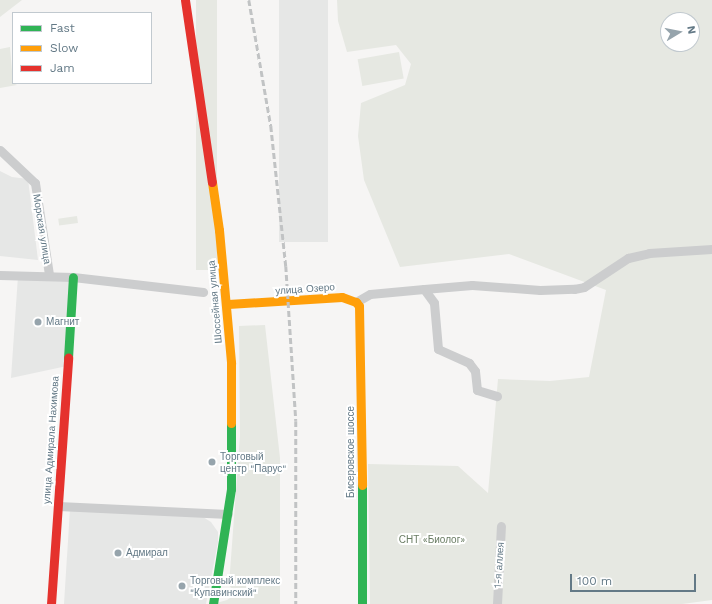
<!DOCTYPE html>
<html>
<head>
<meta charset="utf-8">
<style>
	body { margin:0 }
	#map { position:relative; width:712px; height:604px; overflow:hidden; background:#f6f5f4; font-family:"Work Sans",sans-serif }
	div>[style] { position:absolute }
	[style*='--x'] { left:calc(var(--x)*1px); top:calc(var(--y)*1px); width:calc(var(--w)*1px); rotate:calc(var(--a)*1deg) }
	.built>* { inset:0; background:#e6e7e6; transform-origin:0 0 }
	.green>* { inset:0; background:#e6e8e2; transform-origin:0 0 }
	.street>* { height:9px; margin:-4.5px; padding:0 4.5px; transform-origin:4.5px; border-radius:4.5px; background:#cccdce }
	.fast>* { height:9px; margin:-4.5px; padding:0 4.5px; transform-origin:4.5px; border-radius:4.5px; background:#30b455 }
	.slow>* { height:9px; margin:-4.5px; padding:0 4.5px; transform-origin:4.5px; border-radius:4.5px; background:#ff9f0a }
	.jam>* { height:9px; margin:-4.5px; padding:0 4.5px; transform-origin:4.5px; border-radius:4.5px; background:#e5322d }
	.rail>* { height:2.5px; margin-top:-1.25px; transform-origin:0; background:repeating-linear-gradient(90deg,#c1c3c4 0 6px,transparent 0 9px) }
	.dots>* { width:11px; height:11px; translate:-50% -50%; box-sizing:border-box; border:2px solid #fff; border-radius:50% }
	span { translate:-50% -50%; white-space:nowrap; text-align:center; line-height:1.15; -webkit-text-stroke:4px #fff; paint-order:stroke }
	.street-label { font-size:10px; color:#637986 }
	.poi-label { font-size:10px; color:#637986 }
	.left { translate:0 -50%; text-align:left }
	.park-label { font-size:10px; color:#697c63 }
	.legend { position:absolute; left:12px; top:12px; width:140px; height:72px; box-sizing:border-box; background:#fff; border:1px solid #c1c9cf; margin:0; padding:5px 7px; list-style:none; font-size:12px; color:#637986 }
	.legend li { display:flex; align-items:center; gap:8px; height:20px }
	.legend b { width:20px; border:1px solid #c1c9cf }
	.north { position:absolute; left:660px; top:12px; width:40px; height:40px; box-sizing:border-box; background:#fff; border:1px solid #c1c9cf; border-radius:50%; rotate:80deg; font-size:11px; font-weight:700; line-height:16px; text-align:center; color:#637986 }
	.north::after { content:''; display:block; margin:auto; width:14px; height:18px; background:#96a4ac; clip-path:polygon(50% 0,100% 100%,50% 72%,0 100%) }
	.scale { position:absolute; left:570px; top:574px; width:126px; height:18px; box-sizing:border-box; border:2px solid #637986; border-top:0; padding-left:5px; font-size:12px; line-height:14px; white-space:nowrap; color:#637986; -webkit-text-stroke:3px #fff; paint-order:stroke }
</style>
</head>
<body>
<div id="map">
	<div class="built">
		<div style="left:279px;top:0;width:49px;height:242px"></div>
		<div style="clip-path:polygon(0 171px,12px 177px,28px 179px,38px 260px,0 256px)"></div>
		<div style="clip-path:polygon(18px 276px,73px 277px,67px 366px,11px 378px)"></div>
		<div style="clip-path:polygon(70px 509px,203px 517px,211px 522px,218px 532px,218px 542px,206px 604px,64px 604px)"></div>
	</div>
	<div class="green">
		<div style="clip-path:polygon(0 0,22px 0,0 17px)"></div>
		<div style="left:196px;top:0;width:21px;height:270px"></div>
		<div style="clip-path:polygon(evenodd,337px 0,712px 0,712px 600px,682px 604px,370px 604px,368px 464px,458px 466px,488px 493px,498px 379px,550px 381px,589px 377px,606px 290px,509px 254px,400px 267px,364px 180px,358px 136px,361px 103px,405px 85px,411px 64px,396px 45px,347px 52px,338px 21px,337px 0,668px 20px,692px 20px,692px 44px,668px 44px,668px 20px)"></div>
		<div style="clip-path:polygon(10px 47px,13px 83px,17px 85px,0 88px,0 49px)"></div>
		<div style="left:399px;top:52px;width:27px;height:42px;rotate:80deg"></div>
		<div style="left:77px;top:216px;width:7px;height:19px;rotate:82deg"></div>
		<div style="clip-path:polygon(265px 325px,280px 458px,280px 604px,213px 604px,227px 600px,231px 597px,232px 589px,229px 585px,240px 436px,239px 326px)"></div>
	</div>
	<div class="street">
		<div style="--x:0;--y:150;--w:48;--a:43.3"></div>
		<div style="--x:35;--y:183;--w:93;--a:81.3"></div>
		<div style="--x:0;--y:275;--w:73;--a:1.6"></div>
		<div style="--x:73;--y:277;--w:131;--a:6.6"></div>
		<div style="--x:424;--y:289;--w:48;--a:-4.8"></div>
		<div style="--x:472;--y:285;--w:68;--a:4.2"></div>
		<div style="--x:540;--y:290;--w:34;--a:-2"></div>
		<div style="--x:574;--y:289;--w:10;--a:-11"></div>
		<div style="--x:584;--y:287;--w:53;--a:-33.4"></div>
		<div style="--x:628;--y:258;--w:22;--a:-13"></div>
		<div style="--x:649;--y:253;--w:63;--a:-3.6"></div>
		<div style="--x:356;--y:302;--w:16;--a:-30"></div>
		<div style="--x:370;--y:294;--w:54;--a:-5.3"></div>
		<div style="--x:424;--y:289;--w:17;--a:54"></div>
		<div style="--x:434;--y:303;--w:46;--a:85"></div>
		<div style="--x:438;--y:349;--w:34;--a:24"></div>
		<div style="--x:469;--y:363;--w:10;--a:53"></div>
		<div style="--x:475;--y:371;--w:19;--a:84"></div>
		<div style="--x:477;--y:390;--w:21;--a:17"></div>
		<div style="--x:58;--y:506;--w:170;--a:2.7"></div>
		<div style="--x:497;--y:604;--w:78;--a:-87.1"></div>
	</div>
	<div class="fast">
		<div style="--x:68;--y:358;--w:81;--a:-86.5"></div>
		<div style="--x:362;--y:485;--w:119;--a:90"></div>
		<div style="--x:213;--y:604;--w:116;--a:-81.1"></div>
		<div style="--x:231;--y:489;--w:66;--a:-90"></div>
	</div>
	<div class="slow">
		<div style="--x:212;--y:182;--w:49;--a:81.7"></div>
		<div style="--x:219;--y:230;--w:134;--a:84.8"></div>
		<div style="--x:231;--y:363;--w:60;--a:90"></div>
		<div style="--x:228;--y:304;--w:114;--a:-3.5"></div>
		<div style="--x:342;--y:297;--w:15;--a:20"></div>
		<div style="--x:356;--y:302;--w:5;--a:53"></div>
		<div style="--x:359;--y:306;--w:179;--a:89"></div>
	</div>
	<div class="jam">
		<div style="--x:185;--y:0;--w:184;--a:81.6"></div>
		<div style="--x:51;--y:604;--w:247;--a:-86"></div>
	</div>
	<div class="rail">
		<div style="--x:249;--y:0;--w:128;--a:80.1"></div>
		<div style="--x:271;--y:126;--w:141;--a:83.9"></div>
		<div style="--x:286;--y:266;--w:155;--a:86.3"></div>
		<div style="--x:296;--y:421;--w:183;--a:90"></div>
	</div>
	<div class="dots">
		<div style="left:38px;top:322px;background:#96a4ac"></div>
		<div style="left:212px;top:462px;background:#96a4ac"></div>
		<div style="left:118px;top:553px;background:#96a4ac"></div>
		<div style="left:182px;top:586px;background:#96a4ac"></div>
	</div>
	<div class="street-label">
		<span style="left:42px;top:229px;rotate:81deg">Морская улица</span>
		<span style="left:305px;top:289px;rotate:-4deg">улица Озеро</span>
		<span style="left:215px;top:302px;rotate:-95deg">Шоссейная улица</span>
		<span style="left:51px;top:440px;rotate:-86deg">улица Адмирала Нахимова</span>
		<span style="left:351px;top:452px;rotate:-90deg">Бисеровское шоссе</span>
		<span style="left:499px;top:565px;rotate:-86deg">1-я аллея</span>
	</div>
	<div class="poi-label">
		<span class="left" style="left:46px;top:322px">Магнит</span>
		<span class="left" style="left:220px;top:462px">Торговый<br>центр "Парус"</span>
		<span class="left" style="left:126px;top:553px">Адмирал</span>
		<span class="left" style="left:190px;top:586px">Торговый комплекс<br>"Купавинский"</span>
	</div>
	<div class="park-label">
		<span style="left:432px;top:540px">СНТ «Биолог»</span>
	</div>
	<ul class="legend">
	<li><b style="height:5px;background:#30b455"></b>Fast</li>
	<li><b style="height:5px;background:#ff9f0a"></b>Slow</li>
	<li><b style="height:5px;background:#e5322d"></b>Jam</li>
	</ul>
	<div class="north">N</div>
	<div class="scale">100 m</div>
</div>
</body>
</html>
